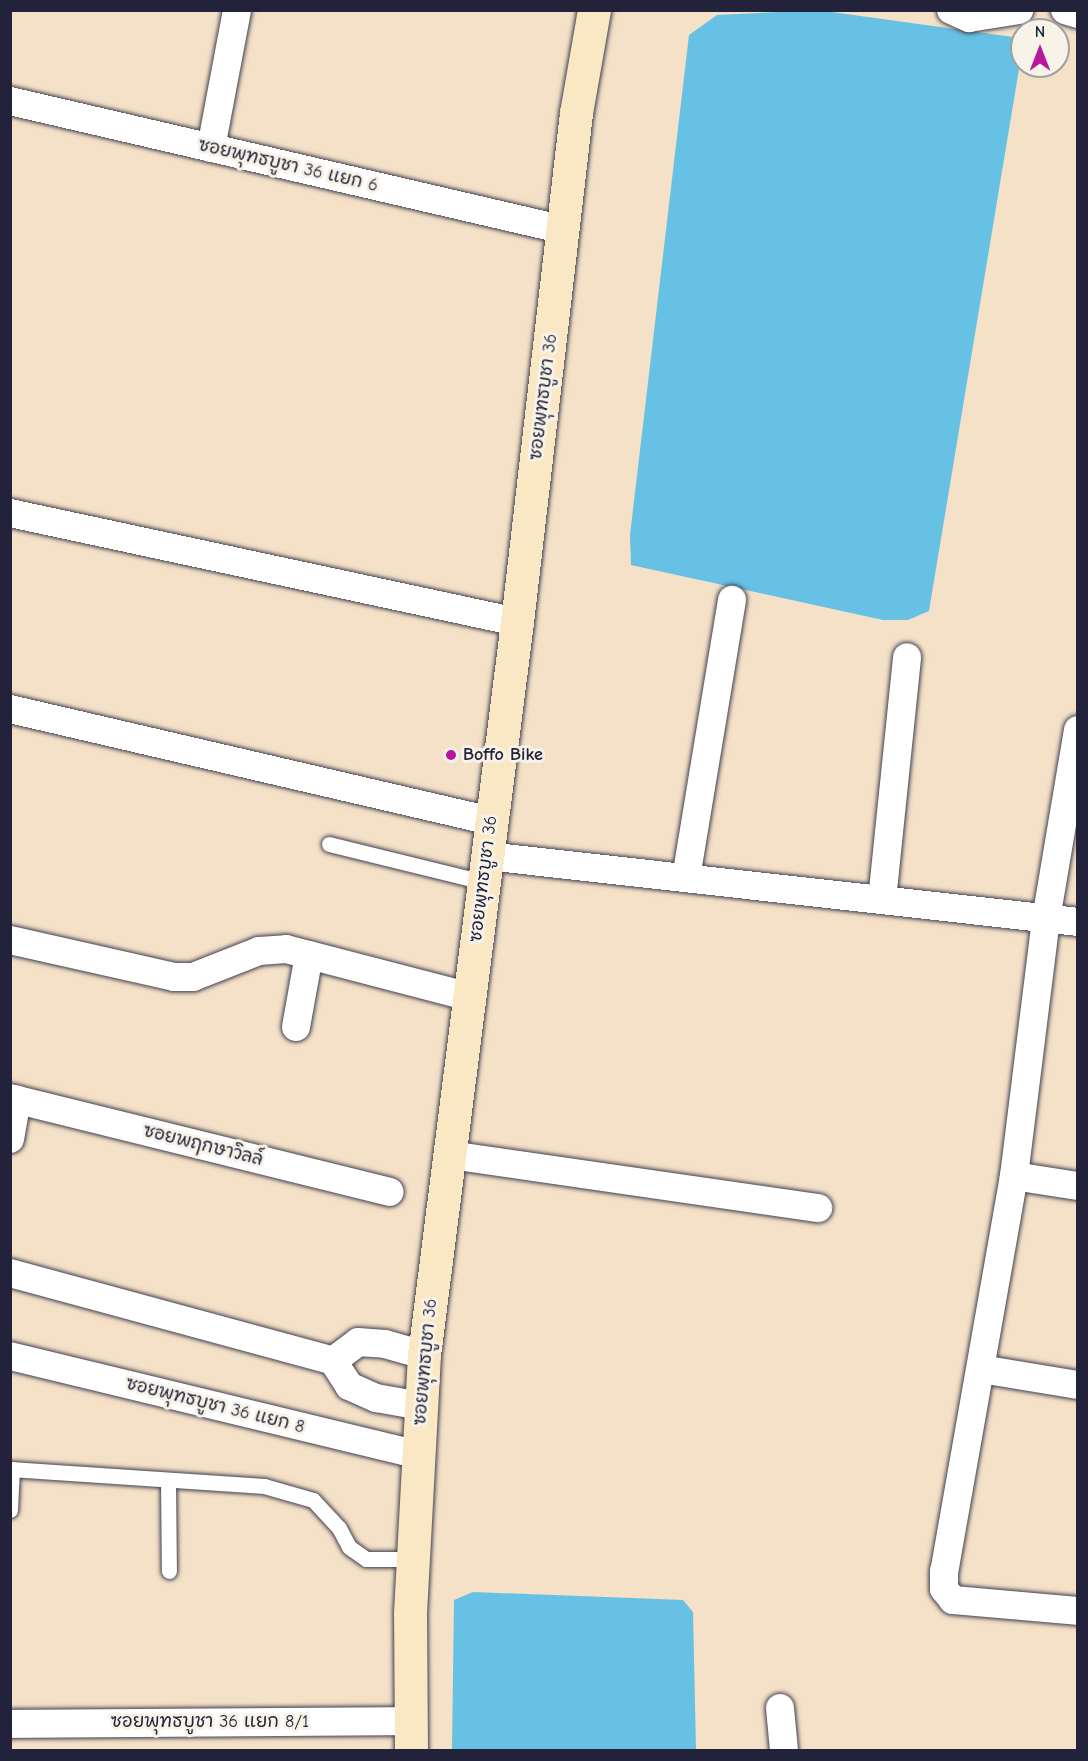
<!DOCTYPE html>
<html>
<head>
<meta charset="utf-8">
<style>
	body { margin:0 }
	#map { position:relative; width:1088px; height:1761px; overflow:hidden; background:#f4e1c7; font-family:"Comic Neue","Playpen Sans Thai",sans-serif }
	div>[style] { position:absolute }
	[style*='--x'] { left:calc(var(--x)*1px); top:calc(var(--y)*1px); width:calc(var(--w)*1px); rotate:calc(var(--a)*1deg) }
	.water>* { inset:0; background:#67c1e4 }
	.roads { filter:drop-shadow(0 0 2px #423f50) drop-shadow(0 0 2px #423f50) }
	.lane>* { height:15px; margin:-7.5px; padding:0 7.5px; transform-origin:7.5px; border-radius:7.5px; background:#fff }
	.street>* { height:28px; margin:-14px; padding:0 14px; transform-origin:14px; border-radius:14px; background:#fff }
	.secondary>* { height:33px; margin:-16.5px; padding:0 16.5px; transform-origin:16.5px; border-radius:16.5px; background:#fae7c3 }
	.dots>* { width:16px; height:16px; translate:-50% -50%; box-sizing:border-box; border:3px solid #f7f3e8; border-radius:50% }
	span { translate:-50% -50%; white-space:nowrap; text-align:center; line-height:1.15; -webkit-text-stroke:6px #f7f3e8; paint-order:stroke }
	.street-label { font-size:18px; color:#22223b }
	.poi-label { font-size:18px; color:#22223b; font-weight:700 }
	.left { translate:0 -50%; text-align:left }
	.frame { position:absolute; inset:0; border:12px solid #22223b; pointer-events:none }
	.north { position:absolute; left:1010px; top:18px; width:60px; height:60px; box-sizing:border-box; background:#f7f3e8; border:2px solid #a29fa3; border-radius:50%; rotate:0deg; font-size:16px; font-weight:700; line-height:24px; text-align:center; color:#22223b }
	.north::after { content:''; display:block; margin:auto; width:21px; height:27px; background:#b5179e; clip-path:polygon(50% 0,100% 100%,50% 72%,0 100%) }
</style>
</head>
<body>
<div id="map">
	<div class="water">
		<div style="clip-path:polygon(817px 10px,1013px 37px,1022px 51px,929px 611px,908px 620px,883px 620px,631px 565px,630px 535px,689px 35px,717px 15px)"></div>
		<div style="clip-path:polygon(473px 1592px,683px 1600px,693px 1612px,696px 1750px,452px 1750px,454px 1600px)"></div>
	</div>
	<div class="roads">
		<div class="lane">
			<div style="--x:329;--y:844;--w:160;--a:13.8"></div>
			<div style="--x:10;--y:1469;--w:255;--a:3.8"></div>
			<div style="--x:264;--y:1486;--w:51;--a:15.9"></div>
			<div style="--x:313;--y:1500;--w:38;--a:47"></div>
			<div style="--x:339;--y:1528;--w:21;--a:62"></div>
			<div style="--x:349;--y:1547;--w:21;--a:35"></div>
			<div style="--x:366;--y:1559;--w:46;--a:0"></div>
			<div style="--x:168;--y:1481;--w:90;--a:89.4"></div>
			<div style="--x:10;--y:1510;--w:41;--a:-87.2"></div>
		</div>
		<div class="street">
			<div style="--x:951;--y:10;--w:20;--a:24"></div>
			<div style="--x:969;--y:18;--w:51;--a:-9.1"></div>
			<div style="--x:1065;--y:10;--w:14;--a:17"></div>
			<div style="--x:10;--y:101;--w:570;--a:13.09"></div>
			<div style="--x:211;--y:148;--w:140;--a:-79.3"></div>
			<div style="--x:10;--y:513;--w:519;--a:12.13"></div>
			<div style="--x:10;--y:709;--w:495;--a:13.1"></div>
			<div style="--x:1078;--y:730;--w:192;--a:99.6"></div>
			<div style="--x:1046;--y:919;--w:259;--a:97.1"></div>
			<div style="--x:1014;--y:1176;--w:401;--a:100"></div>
			<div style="--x:944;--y:1571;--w:18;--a:90"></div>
			<div style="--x:944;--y:1589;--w:14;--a:51"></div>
			<div style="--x:953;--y:1600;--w:125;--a:5"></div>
			<div style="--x:487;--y:856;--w:595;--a:6.37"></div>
			<div style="--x:686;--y:878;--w:282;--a:-80.6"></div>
			<div style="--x:882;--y:900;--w:244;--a:-84.1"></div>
			<div style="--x:10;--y:940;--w:168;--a:12.7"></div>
			<div style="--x:174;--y:977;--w:19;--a:0"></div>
			<div style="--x:193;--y:977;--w:71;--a:-21.5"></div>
			<div style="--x:259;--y:951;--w:27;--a:-4"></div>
			<div style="--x:286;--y:949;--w:190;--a:14.6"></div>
			<div style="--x:296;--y:1027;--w:73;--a:-79.8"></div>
			<div style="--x:10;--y:1098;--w:391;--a:13.9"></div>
			<div style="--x:10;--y:1139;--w:40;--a:-80"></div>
			<div style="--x:450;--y:1155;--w:372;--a:8.2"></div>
			<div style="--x:1014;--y:1176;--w:65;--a:8.9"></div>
			<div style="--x:10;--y:1273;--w:335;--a:15.2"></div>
			<div style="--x:333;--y:1361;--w:30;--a:57"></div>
			<div style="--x:349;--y:1386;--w:30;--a:24"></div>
			<div style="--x:376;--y:1398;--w:46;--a:10.1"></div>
			<div style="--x:10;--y:1356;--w:421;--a:13.6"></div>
			<div style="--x:333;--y:1361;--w:31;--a:-37"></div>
			<div style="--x:358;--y:1342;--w:27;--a:4"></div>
			<div style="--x:385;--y:1344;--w:41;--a:15.8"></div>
			<div style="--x:981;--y:1369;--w:98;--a:9.4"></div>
			<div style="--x:780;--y:1708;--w:42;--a:84.6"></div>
			<div style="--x:10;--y:1724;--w:400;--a:-0.4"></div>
		</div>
		<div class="secondary">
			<div style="--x:411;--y:1750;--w:137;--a:-90.4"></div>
			<div style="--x:410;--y:1613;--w:258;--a:-86.9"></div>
			<div style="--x:424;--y:1355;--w:739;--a:-82.77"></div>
			<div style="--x:517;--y:622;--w:512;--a:-83.39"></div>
			<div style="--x:576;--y:113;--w:105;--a:-80.1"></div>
		</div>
	</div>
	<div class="dots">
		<div style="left:451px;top:755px;background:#b5179e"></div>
	</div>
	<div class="street-label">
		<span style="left:288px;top:166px;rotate:13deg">ซอยพุทธบูชา 36 แยก 6</span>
		<span style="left:544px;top:397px;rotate:-83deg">ซอยพุทธบูชา 36</span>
		<span style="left:484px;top:879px;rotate:-83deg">ซอยพุทธบูชา 36</span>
		<span style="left:203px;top:1146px;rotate:14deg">ซอยพฤกษาวิลล์</span>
		<span style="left:426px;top:1362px;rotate:-85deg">ซอยพุทธบูชา 36</span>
		<span style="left:215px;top:1406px;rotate:14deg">ซอยพุทธบูชา 36 แยก 8</span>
		<span style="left:210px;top:1722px">ซอยพุทธบูชา 36 แยก 8/1</span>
	</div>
	<div class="poi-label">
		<span class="left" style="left:463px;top:755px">Boffo Bike</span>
	</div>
	<div class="frame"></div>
	<div class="north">N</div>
</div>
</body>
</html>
